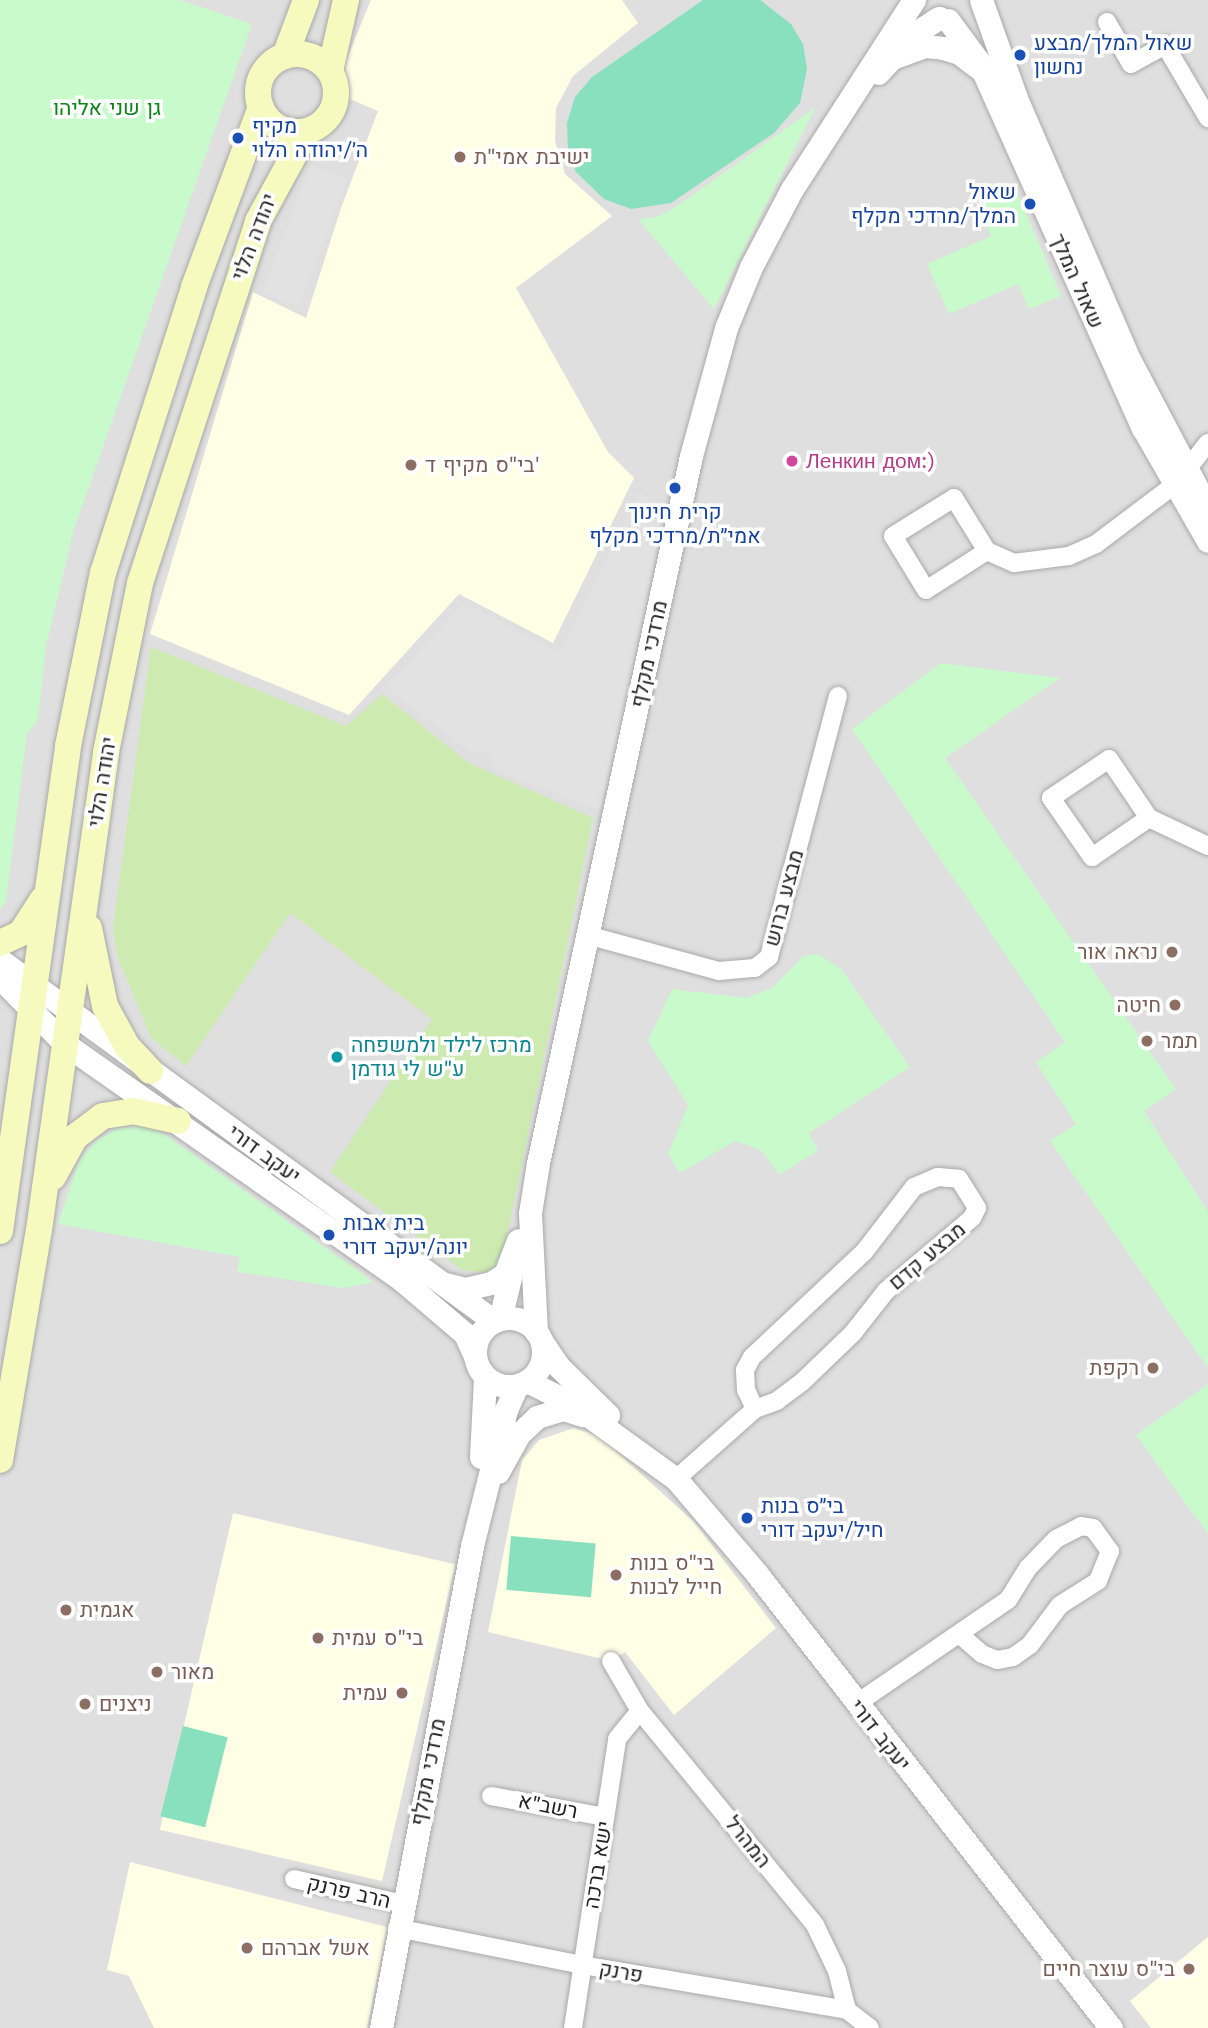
<!DOCTYPE html>
<html>
<head>
<meta charset="utf-8">
<style>
	body { margin:0 }
	#map { position:relative; width:1208px; height:2028px; overflow:hidden; background:#f2efe9; font-family:"Work Sans",Heebo,sans-serif }
	div>[style] { position:absolute }
	[style*='--x'] { left:calc(var(--x)*1px); top:calc(var(--y)*1px); width:calc(var(--w)*1px); rotate:calc(var(--a)*1deg) }
	.residential>* { inset:0; background:#e0dfdf; transform-origin:0 0 }
	.education>* { inset:0; background:#ffffe5; transform-origin:0 0 }
	.grass>* { inset:0; background:#cdebb0 }
	.park>* { inset:0; background:#c8facc }
	.pitch>* { inset:0; background:#88e0be; transform-origin:0 0 }
	.parking>* { inset:0; background:#e2e2e2; transform-origin:0 0 }
	.roads { filter:drop-shadow(0 0 2px #a9a9a9) drop-shadow(0 0 2px #a9a9a9) }
	.minor>* { height:18px; margin:-9px; padding:0 9px; transform-origin:9px; border-radius:9px; background:#fff }
	.tertiary>* { height:23px; margin:-11.5px; padding:0 11.5px; transform-origin:11.5px; border-radius:11.5px; background:#fff }
	.tertiary>.ring { margin:-11.5px; padding:0; box-sizing:content-box; background:none; border:23px solid #fff; border-radius:50% }
	.secondary>* { height:26px; margin:-13px; padding:0 13px; transform-origin:13px; border-radius:13px; background:#f7fabf }
	.secondary>.ring { margin:-13px; padding:0; box-sizing:content-box; background:none; border:26px solid #f7fabf; border-radius:50% }
	.dots>* { width:19px; height:19px; translate:-50% -50%; box-sizing:border-box; border:4px solid #fff; border-radius:50% }
	span { translate:-50% -50%; white-space:nowrap; text-align:center; line-height:1.15; -webkit-text-stroke:7px #fff; paint-order:stroke }
	.transit-label { font-size:21px; color:#164399 }
	.left { translate:0 -50%; text-align:left }
	.right { translate:-100% -50%; text-align:right }
	.park-label { font-size:21px; color:#0c8416 }
	.education-label { font-size:21px; color:#785e54 }
	.street-label { font-size:21px; color:#222 }
	.hotel-label { font-size:21px; color:#b23c85 }
	.culture-label { font-size:21px; color:#0d838f }
</style>
</head>
<body>
<div id="map">
	<div class="residential">
		<div style="left:0;top:0;width:1208px;height:2028px"></div>
	</div>
	<div class="education">
		<div style="clip-path:polygon(371px 0,622px 0,638px 23px,573px 76px,556px 108px,555px 141px,565px 174px,612px 216px,516px 288px,608px 452px,634px 478px,553px 643px,459px 594px,349px 715px,150px 634px,253px 292px,306px 318px,341px 208px,378px 111px,333px 92px)"></div>
		<div style="clip-path:polygon(574px 1428px,599px 1436px,694px 1522px,776px 1628px,674px 1715px,625px 1652px,611px 1661px,488px 1632px,522px 1460px,539px 1440px)"></div>
		<div style="left:233px;top:1513px;width:228px;height:325px;rotate:13deg"></div>
		<div style="clip-path:polygon(130px 1862px,387px 1927px,367px 2028px,154px 2028px,129px 1976px,107px 1970px)"></div>
		<div style="clip-path:polygon(1208px 1937px,1208px 2028px,1151px 2028px,1130px 2001px)"></div>
	</div>
	<div class="grass">
		<div style="clip-path:polygon(151px 647px,346px 726px,382px 694px,469px 763px,593px 818px,504px 1251px,500px 1265px,489px 1273px,462px 1270px,330px 1172px,432px 1019px,290px 913px,186px 1066px,151px 1038px,117px 955px,113px 927px)"></div>
	</div>
	<div class="park">
		<div style="clip-path:polygon(0 0,179px 0,252px 24px,74px 529px,46px 646px,38px 719px,27px 734px,6px 901px,0 910px)"></div>
		<div style="clip-path:polygon(815px 108px,714px 309px,638px 219px,657px 217px,674px 208px)"></div>
		<div style="clip-path:polygon(1016px 190px,1061px 296px,1029px 309px,1018px 284px,949px 314px,927px 264px,991px 236px,979px 205px)"></div>
		<div style="clip-path:polygon(941px 663px,1060px 678px,945px 758px,1176px 1089px,1144px 1111px,1208px 1212px,1208px 1368px,1050px 1141px,1076px 1124px,1036px 1062px,1065px 1042px,852px 729px)"></div>
		<div style="clip-path:polygon(818px 954px,841px 969px,910px 1067px,809px 1133px,818px 1151px,779px 1175px,761px 1150px,735px 1141px,680px 1173px,668px 1154px,688px 1105px,648px 1041px,672px 989px,746px 998px,772px 988px,804px 956px)"></div>
		<div style="clip-path:polygon(141px 1124px,158px 1130px,374px 1282px,343px 1288px,237px 1272px,240px 1257px,58px 1224px,80px 1159px,95px 1142px,116px 1129px)"></div>
		<div style="clip-path:polygon(1208px 1384px,1208px 1534px,1136px 1435px)"></div>
	</div>
	<div class="pitch">
		<div style="clip-path:polygon(703px 0,760px 0,791px 24px,803px 44px,807px 69px,800px 103px,774px 133px,671px 203px,631px 209px,604px 199px,576px 172px,568px 150px,567px 123px,575px 97px,592px 77px)"></div>
		<div style="left:511px;top:1536px;width:85px;height:54px;rotate:5deg"></div>
		<div style="left:183px;top:1726px;width:46px;height:93px;rotate:14deg"></div>
	</div>
	<div class="parking">
		<div style="left:311px;top:165px;width:39px;height:137px;rotate:21deg"></div>
		<div style="clip-path:polygon(639px 493px,673px 511px,600px 810px,493px 769px,490px 752px,472px 753px,386px 688px,464px 603px,560px 653px)"></div>
	</div>
	<div class="roads">
		<div class="minor">
			<div style="--x:1107;--y:22;--w:48;--a:60.3"></div>
			<div style="--x:1131;--y:64;--w:39;--a:-29"></div>
			<div style="--x:1165;--y:45;--w:85;--a:59.5"></div>
			<div style="--x:1185;--y:472;--w:37;--a:-52"></div>
			<div style="--x:954;--y:498;--w:62;--a:58.1"></div>
			<div style="--x:987;--y:551;--w:72;--a:147.4"></div>
			<div style="--x:926;--y:590;--w:63;--a:-121.4"></div>
			<div style="--x:893;--y:536;--w:72;--a:-31.9"></div>
			<div style="--x:987;--y:551;--w:30;--a:24"></div>
			<div style="--x:1014;--y:563;--w:55;--a:-7.3"></div>
			<div style="--x:1069;--y:556;--w:30;--a:-24"></div>
			<div style="--x:1096;--y:544;--w:98;--a:-37.1"></div>
			<div style="--x:1109;--y:759;--w:71;--a:55.9"></div>
			<div style="--x:1149;--y:818;--w:69;--a:145.6"></div>
			<div style="--x:1092;--y:857;--w:72;--a:-124.8"></div>
			<div style="--x:1051;--y:798;--w:70;--a:-33.9"></div>
			<div style="--x:1149;--y:818;--w:65;--a:25.4"></div>
			<div style="--x:587;--y:935;--w:137;--a:15.3"></div>
			<div style="--x:719;--y:971;--w:36;--a:-5"></div>
			<div style="--x:755;--y:968;--w:18;--a:-38"></div>
			<div style="--x:769;--y:957;--w:270;--a:-75.2"></div>
			<div style="--x:938;--y:1177;--w:21;--a:5"></div>
			<div style="--x:959;--y:1179;--w:34;--a:58"></div>
			<div style="--x:977;--y:1208;--w:11;--a:117"></div>
			<div style="--x:972;--y:1218;--w:113;--a:139.7"></div>
			<div style="--x:886;--y:1291;--w:53;--a:128.2"></div>
			<div style="--x:853;--y:1333;--w:71;--a:136.1"></div>
			<div style="--x:802;--y:1382;--w:31;--a:143"></div>
			<div style="--x:777;--y:1401;--w:23;--a:160"></div>
			<div style="--x:755;--y:1409;--w:21;--a:-115"></div>
			<div style="--x:746;--y:1390;--w:20;--a:-93"></div>
			<div style="--x:745;--y:1370;--w:15;--a:-62"></div>
			<div style="--x:752;--y:1357;--w:154;--a:-43.2"></div>
			<div style="--x:864;--y:1252;--w:82;--a:-52.4"></div>
			<div style="--x:914;--y:1187;--w:26;--a:-23"></div>
			<div style="--x:676;--y:1479;--w:106;--a:-41.5"></div>
			<div style="--x:611;--y:1661;--w:58;--a:59.9"></div>
			<div style="--x:640;--y:1711;--w:276;--a:50.7"></div>
			<div style="--x:815;--y:1925;--w:51;--a:64.4"></div>
			<div style="--x:837;--y:1971;--w:40;--a:75.6"></div>
			<div style="--x:847;--y:2010;--w:29;--a:38"></div>
			<div style="--x:856;--y:1704;--w:184;--a:-34.4"></div>
			<div style="--x:1008;--y:1600;--w:38;--a:-58"></div>
			<div style="--x:1028;--y:1568;--w:40;--a:-46"></div>
			<div style="--x:1056;--y:1539;--w:28;--a:-27"></div>
			<div style="--x:1081;--y:1526;--w:12;--a:9"></div>
			<div style="--x:1093;--y:1528;--w:29;--a:54"></div>
			<div style="--x:1110;--y:1551;--w:32;--a:112"></div>
			<div style="--x:1098;--y:1581;--w:45;--a:147.7"></div>
			<div style="--x:1060;--y:1605;--w:50;--a:126.9"></div>
			<div style="--x:1030;--y:1645;--w:21;--a:145"></div>
			<div style="--x:1013;--y:1657;--w:16;--a:169"></div>
			<div style="--x:997;--y:1660;--w:16;--a:-158"></div>
			<div style="--x:982;--y:1654;--w:30;--a:-139"></div>
			<div style="--x:491;--y:1796;--w:116;--a:10.4"></div>
			<div style="--x:294;--y:1879;--w:112;--a:12.9"></div>
			<div style="--x:397;--y:1928;--w:189;--a:11.3"></div>
			<div style="--x:582;--y:1965;--w:269;--a:9.6"></div>
			<div style="--x:573;--y:2028;--w:292;--a:-81.3"></div>
			<div style="--x:617;--y:1739;--w:36;--a:-51"></div>
		</div>
		<div class="tertiary">
			<div style="--x:981;--y:0;--w:104;--a:70.3"></div>
			<div style="--x:1016;--y:98;--w:284;--a:66.6"></div>
			<div style="--x:1129;--y:359;--w:170;--a:62.2"></div>
			<div style="--x:948;--y:20;--w:52;--a:53.6"></div>
			<div style="--x:979;--y:62;--w:401;--a:65.9"></div>
			<div style="--x:1143;--y:428;--w:130;--a:60.1"></div>
			<div style="--x:895;--y:57;--w:32;--a:-20"></div>
			<div style="--x:925;--y:46;--w:18;--a:6"></div>
			<div style="--x:943;--y:48;--w:17;--a:17"></div>
			<div style="--x:959;--y:53;--w:25;--a:37"></div>
			<div style="--x:878;--y:73;--w:53;--a:-47.3"></div>
			<div style="--x:914;--y:34;--w:30;--a:-33"></div>
			<div style="--x:0;--y:960;--w:612;--a:36.16"></div>
			<div style="--x:0;--y:978;--w:93;--a:45.4"></div>
			<div style="--x:65;--y:1044;--w:413;--a:35"></div>
			<div style="--x:403;--y:1281;--w:82;--a:40.5"></div>
			<div style="--x:465;--y:1334;--w:24;--a:66"></div>
			<div style="--x:446;--y:1284;--w:20;--a:15"></div>
			<div style="--x:465;--y:1289;--w:27;--a:-13"></div>
			<div style="--x:491;--y:1283;--w:17;--a:-33"></div>
			<div style="--x:505;--y:1274;--w:36;--a:-69"></div>
			<div class="ring" style="left:475px;top:1318px;width:45px;height:45px"></div>
			<div style="--x:500;--y:1319;--w:60;--a:-76.4"></div>
			<div style="--x:536;--y:1332;--w:119;--a:-92.9"></div>
			<div style="--x:530;--y:1213;--w:51;--a:-80.9"></div>
			<div style="--x:538;--y:1163;--w:723;--a:-77.79"></div>
			<div style="--x:691;--y:456;--w:133;--a:-74.7"></div>
			<div style="--x:726;--y:328;--w:66;--a:-67.7"></div>
			<div style="--x:751;--y:267;--w:88;--a:-62.3"></div>
			<div style="--x:792;--y:189;--w:225;--a:-57.2"></div>
			<div style="--x:542;--y:1342;--w:29;--a:56"></div>
			<div style="--x:558;--y:1366;--w:70;--a:44.4"></div>
			<div style="--x:527;--y:1381;--w:49;--a:26.6"></div>
			<div style="--x:571;--y:1403;--w:130;--a:35.9"></div>
			<div style="--x:676;--y:1479;--w:125;--a:49.5"></div>
			<div style="--x:757;--y:1574;--w:576;--a:52.06"></div>
			<div style="--x:481;--y:1457;--w:80;--a:-87.1"></div>
			<div style="--x:498;--y:1472;--w:43;--a:-61.1"></div>
			<div style="--x:519;--y:1434;--w:25;--a:-43"></div>
			<div style="--x:537;--y:1417;--w:27;--a:-17"></div>
			<div style="--x:563;--y:1409;--w:21;--a:17"></div>
			<div style="--x:381;--y:2028;--w:491;--a:-79.3"></div>
			<div style="--x:472;--y:1546;--w:140;--a:-76"></div>
			<div style="--x:506;--y:1410;--w:27;--a:-66"></div>
		</div>
		<div class="secondary">
			<div class="ring" style="left:258px;top:54px;width:52px;height:52px"></div>
			<div style="--x:285;--y:56;--w:60;--a:-69.4"></div>
			<div style="--x:330;--y:71;--w:73;--a:-77.3"></div>
			<div style="--x:89;--y:928;--w:80;--a:78.4"></div>
			<div style="--x:105;--y:1006;--w:46;--a:61.2"></div>
			<div style="--x:127;--y:1046;--w:34;--a:47"></div>
			<div style="--x:0;--y:943;--w:23;--a:-25"></div>
			<div style="--x:21;--y:933;--w:40;--a:-57.1"></div>
			<div style="--x:53;--y:1177;--w:46;--a:-61.2"></div>
			<div style="--x:75;--y:1137;--w:35;--a:-37"></div>
			<div style="--x:103;--y:1116;--w:30;--a:-9"></div>
			<div style="--x:133;--y:1111;--w:46;--a:12.5"></div>
			<div style="--x:0;--y:1231;--w:490;--a:-82"></div>
			<div style="--x:68;--y:746;--w:177;--a:-78.6"></div>
			<div style="--x:103;--y:573;--w:300;--a:-72.3"></div>
			<div style="--x:194;--y:287;--w:192;--a:-69.6"></div>
			<div style="--x:0;--y:1460;--w:233;--a:-80.4"></div>
			<div style="--x:39;--y:1230;--w:483;--a:-82"></div>
			<div style="--x:106;--y:752;--w:172;--a:-78.6"></div>
			<div style="--x:140;--y:583;--w:381;--a:-71.9"></div>
			<div style="--x:258;--y:221;--w:102;--a:-61.4"></div>
		</div>
	</div>
	<div class="dots">
		<div style="left:1020px;top:55px;background:#1a4fb4"></div>
		<div style="left:238px;top:138px;background:#1a4fb4"></div>
		<div style="left:460px;top:157px;background:#8d6e63"></div>
		<div style="left:1030px;top:204px;background:#1a4fb4"></div>
		<div style="left:792px;top:461px;background:#d1479c"></div>
		<div style="left:411px;top:465px;background:#8d6e63"></div>
		<div style="left:675px;top:488px;background:#1a4fb4"></div>
		<div style="left:1172px;top:952px;background:#8d6e63"></div>
		<div style="left:1175px;top:1005px;background:#8d6e63"></div>
		<div style="left:1147px;top:1041px;background:#8d6e63"></div>
		<div style="left:337px;top:1057px;background:#0f9aa8"></div>
		<div style="left:329px;top:1235px;background:#1a4fb4"></div>
		<div style="left:1153px;top:1368px;background:#8d6e63"></div>
		<div style="left:747px;top:1518px;background:#1a4fb4"></div>
		<div style="left:616px;top:1575px;background:#8d6e63"></div>
		<div style="left:66px;top:1610px;background:#8d6e63"></div>
		<div style="left:318px;top:1638px;background:#8d6e63"></div>
		<div style="left:157px;top:1672px;background:#8d6e63"></div>
		<div style="left:402px;top:1693px;background:#8d6e63"></div>
		<div style="left:85px;top:1704px;background:#8d6e63"></div>
		<div style="left:247px;top:1948px;background:#8d6e63"></div>
		<div style="left:1189px;top:1969px;background:#8d6e63"></div>
	</div>
	<div class="transit-label">
		<span class="left" style="left:1034px;top:55px">שאול המלך/מבצע<br>נחשון</span>
		<span class="left" style="left:252px;top:138px">מקיף<br>ה׳/יהודה הלוי</span>
		<span class="right" style="left:1016px;top:204px">שאול<br>המלך/מרדכי מקלף</span>
		<span style="left:675px;top:524px">קרית חינוך<br>אמי״ת/מרדכי מקלף</span>
		<span class="left" style="left:343px;top:1235px">בית אבות<br>יונה/יעקב דורי</span>
		<span class="left" style="left:761px;top:1518px">בי״ס בנות<br>חיל/יעקב דורי</span>
	</div>
	<div class="park-label">
		<span style="left:107px;top:108px">גן שני אליהו</span>
	</div>
	<div class="education-label">
		<span class="left" style="left:474px;top:157px">ישיבת אמי"ת</span>
		<span class="left" style="left:425px;top:465px">בי"ס מקיף ד'</span>
		<span class="right" style="left:1158px;top:952px">נראה אור</span>
		<span class="right" style="left:1161px;top:1005px">חיטה</span>
		<span class="left" style="left:1161px;top:1041px">תמר</span>
		<span class="right" style="left:1139px;top:1368px">רקפת</span>
		<span class="left" style="left:630px;top:1575px">בי"ס בנות<br>חייל לבנות</span>
		<span class="left" style="left:80px;top:1610px">אגמית</span>
		<span class="left" style="left:332px;top:1638px">בי"ס עמית</span>
		<span class="left" style="left:171px;top:1672px">מאור</span>
		<span class="right" style="left:388px;top:1693px">עמית</span>
		<span class="left" style="left:99px;top:1704px">ניצנים</span>
		<span class="left" style="left:261px;top:1948px">אשל אברהם</span>
		<span class="right" style="left:1175px;top:1969px">בי"ס עוצר חיים</span>
	</div>
	<div class="street-label">
		<span style="left:254px;top:237px;rotate:-69deg">יהודה הלוי</span>
		<span style="left:1077px;top:281px;rotate:66deg">שאול המלך</span>
		<span style="left:649px;top:654px;rotate:-78deg">מרדכי מקלף</span>
		<span style="left:102px;top:782px;rotate:-81deg">יהודה הלוי</span>
		<span style="left:784px;top:898px;rotate:-75deg">מבצע ברוש</span>
		<span style="left:264px;top:1154px;rotate:36deg">יעקב דורי</span>
		<span style="left:927px;top:1256px;rotate:-40deg">מבצע קדם</span>
		<span style="left:880px;top:1735px;rotate:52deg">יעקב דורי</span>
		<span style="left:428px;top:1772px;rotate:-79deg">מרדכי מקלף</span>
		<span style="left:548px;top:1806px;rotate:11deg">רשב"א</span>
		<span style="left:748px;top:1842px;rotate:51deg">המהרל</span>
		<span style="left:598px;top:1865px;rotate:-81deg">ישא ברכה</span>
		<span style="left:349px;top:1892px;rotate:13deg">הרב פרנק</span>
		<span style="left:621px;top:1972px;rotate:10deg">פרנק</span>
	</div>
	<div class="hotel-label">
		<span class="left" style="left:806px;top:461px">Ленкин дом:)</span>
	</div>
	<div class="culture-label">
		<span class="left" style="left:351px;top:1057px">מרכז לילד ולמשפחה<br>ע"ש לי גודמן</span>
	</div>
</div>
</body>
</html>
